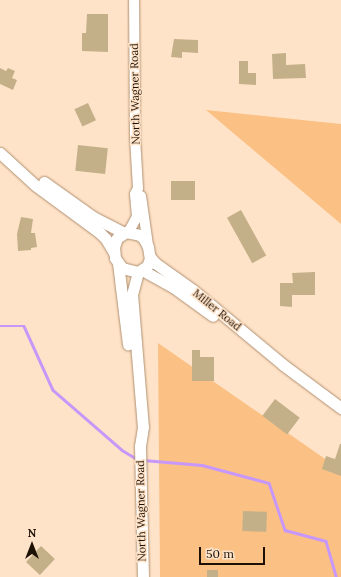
<!DOCTYPE html>
<html>
<head>
<meta charset="utf-8">
<style>
	body { margin:0 }
	#map { position:relative; width:341px; height:577px; overflow:hidden; background:#ffe3c8; font-family:Lora,serif }
	div>[style] { position:absolute }
	[style*='--x'] { left:calc(var(--x)*1px); top:calc(var(--y)*1px); width:calc(var(--w)*1px); rotate:calc(var(--a)*1deg) }
	.green>* { inset:0; background:#fbc084 }
	.stream>* { height:2.5px; margin:-1.25px; padding:0 1.25px; transform-origin:1.25px; border-radius:1.25px; background:#c797f9 }
	.building>* { inset:0; background:#c3b088; transform-origin:0 0 }
	.roads { filter:drop-shadow(0 0 1px #b09071) drop-shadow(0 0 1px #b09071) }
	.tertiary>* { height:10px; margin:-5px; padding:0 5px; transform-origin:5px; border-radius:5px; background:#fff }
	.secondary>* { height:11px; margin:-5.5px; padding:0 5.5px; transform-origin:5.5px; border-radius:5.5px; background:#fff }
	span { translate:-50% -50%; white-space:nowrap; text-align:center; line-height:1.15; -webkit-text-stroke:3px #ffe3c8; paint-order:stroke }
	.street-label { font-size:11px; color:#1d1106 }
	.north { position:absolute; left:12px; top:525px; width:40px; height:40px; -webkit-text-stroke:3px #ffe3c8; paint-order:stroke; rotate:0deg; font-size:11px; font-weight:700; line-height:16px; text-align:center; color:#1d1106 }
	.north::after { content:''; display:block; margin:auto; width:14px; height:18px; background:#1d1106; clip-path:polygon(50% 0,100% 100%,50% 72%,0 100%) }
	.scale { position:absolute; left:199px; top:547px; width:66px; height:18px; box-sizing:border-box; border:2px solid #1d1106; border-top:0; padding-left:5px; font-size:12px; line-height:14px; white-space:nowrap; color:#1d1106; -webkit-text-stroke:3px #ffe3c8; paint-order:stroke }
</style>
</head>
<body>
<div id="map">
	<div class="green">
		<div style="clip-path:polygon(206px 110px,341px 124px,341px 224px)"></div>
		<div style="clip-path:polygon(158px 343px,341px 470px,341px 577px,160px 577px)"></div>
	</div>
	<div class="stream">
		<div style="--x:0;--y:326;--w:24;--a:0"></div>
		<div style="--x:24;--y:326;--w:70;--a:65.6"></div>
		<div style="--x:53;--y:390;--w:91;--a:41"></div>
		<div style="--x:122;--y:450;--w:17;--a:31"></div>
		<div style="--x:143;--y:460;--w:59;--a:4.8"></div>
		<div style="--x:202;--y:465;--w:69;--a:15"></div>
		<div style="--x:269;--y:483;--w:50;--a:71.2"></div>
		<div style="--x:285;--y:530;--w:42;--a:15"></div>
		<div style="--x:326;--y:541;--w:37;--a:74"></div>
	</div>
	<div class="building">
		<div style="clip-path:polygon(87px 14px,108px 14px,108px 52px,82px 51px,82px 33px,86px 33px)"></div>
		<div style="clip-path:polygon(174px 39px,198px 40px,198px 53px,182px 52px,182px 58px,171px 57px)"></div>
		<div style="clip-path:polygon(286px 53px,286px 65px,305px 64px,306px 78px,273px 79px,272px 54px)"></div>
		<div style="clip-path:polygon(239px 61px,248px 61px,248px 73px,256px 73px,256px 85px,239px 84px)"></div>
		<div style="clip-path:polygon(0 68px,6px 71px,8px 68px,15px 71px,12px 78px,17px 80px,13px 90px,0 84px)"></div>
		<div style="left:88px;top:103px;width:19px;height:15px;rotate:65deg"></div>
		<div style="left:78px;top:145px;width:30px;height:26px;rotate:6deg"></div>
		<div style="left:171px;top:181px;width:24px;height:19px"></div>
		<div style="left:241px;top:210px;width:52px;height:16px;rotate:61deg"></div>
		<div style="clip-path:polygon(21px 217px,33px 219px,31px 233px,35px 233px,37px 247px,31px 248px,31px 250px,18px 251px,17px 234px)"></div>
		<div style="clip-path:polygon(315px 272px,315px 295px,292px 295px,292px 307px,280px 306px,280px 283px,293px 283px,292px 273px)"></div>
		<div style="clip-path:polygon(192px 350px,200px 350px,200px 357px,214px 357px,214px 381px,192px 381px)"></div>
		<div style="left:275px;top:399px;width:31px;height:21px;rotate:37deg"></div>
		<div style="clip-path:polygon(340px 444px,341px 444px,341px 476px,322px 469px,326px 456px,335px 459px)"></div>
		<div style="left:243px;top:511px;width:24px;height:20px;rotate:2deg"></div>
		<div style="left:41px;top:546px;width:19px;height:22px;rotate:43deg"></div>
		<div style="left:207px;top:570px;width:11px;height:7px"></div>
	</div>
	<div class="roads">
		<div class="tertiary">
			<div style="--x:141;--y:196;--w:49;--a:81.9"></div>
			<div style="--x:128;--y:233;--w:18;--a:-61"></div>
			<div style="--x:137;--y:217;--w:23;--a:-95"></div>
			<div style="--x:135;--y:194;--w:7;--a:-63"></div>
			<div style="--x:138;--y:188;--w:51;--a:-93.4"></div>
			<div style="--x:135;--y:137;--w:137;--a:-90.4"></div>
		</div>
		<div class="secondary">
			<div style="--x:0;--y:153;--w:47;--a:42.4"></div>
			<div style="--x:35;--y:185;--w:81;--a:36.4"></div>
			<div style="--x:100;--y:233;--w:8;--a:45"></div>
			<div style="--x:106;--y:239;--w:16;--a:60"></div>
			<div style="--x:44;--y:182;--w:60;--a:35.5"></div>
			<div style="--x:93;--y:217;--w:35;--a:27"></div>
			<div style="--x:126;--y:232;--w:14;--a:12"></div>
			<div style="--x:140;--y:235;--w:6;--a:45"></div>
			<div style="--x:144;--y:239;--w:9;--a:63"></div>
			<div style="--x:148;--y:247;--w:12;--a:81"></div>
			<div style="--x:150;--y:259;--w:8;--a:113"></div>
			<div style="--x:147;--y:266;--w:11;--a:146"></div>
			<div style="--x:138;--y:272;--w:16;--a:-166"></div>
			<div style="--x:122;--y:268;--w:12;--a:-125"></div>
			<div style="--x:115;--y:258;--w:11;--a:-95"></div>
			<div style="--x:114;--y:247;--w:9;--a:-72"></div>
			<div style="--x:117;--y:238;--w:11;--a:-34"></div>
			<div style="--x:150;--y:257;--w:8;--a:50"></div>
			<div style="--x:155;--y:263;--w:47;--a:35.4"></div>
			<div style="--x:193;--y:290;--w:116;--a:39.7"></div>
			<div style="--x:282;--y:364;--w:74;--a:36.7"></div>
			<div style="--x:118;--y:263;--w:82;--a:83"></div>
			<div style="--x:142;--y:270;--w:35;--a:29"></div>
			<div style="--x:173;--y:287;--w:49;--a:35.9"></div>
			<div style="--x:138;--y:272;--w:23;--a:105"></div>
			<div style="--x:132;--y:294;--w:133;--a:85.3"></div>
			<div style="--x:143;--y:427;--w:19;--a:99"></div>
			<div style="--x:140;--y:446;--w:131;--a:88.7"></div>
		</div>
	</div>
	<div class="street-label">
		<span style="left:135px;top:94px;rotate:-91deg">North Wagner Road</span>
		<span style="left:217px;top:310px;rotate:39deg">Miller Road</span>
		<span style="left:141px;top:511px;rotate:-91deg">North Wagner Road</span>
	</div>
	<div class="north">N</div>
	<div class="scale">50 m</div>
</div>
</body>
</html>
